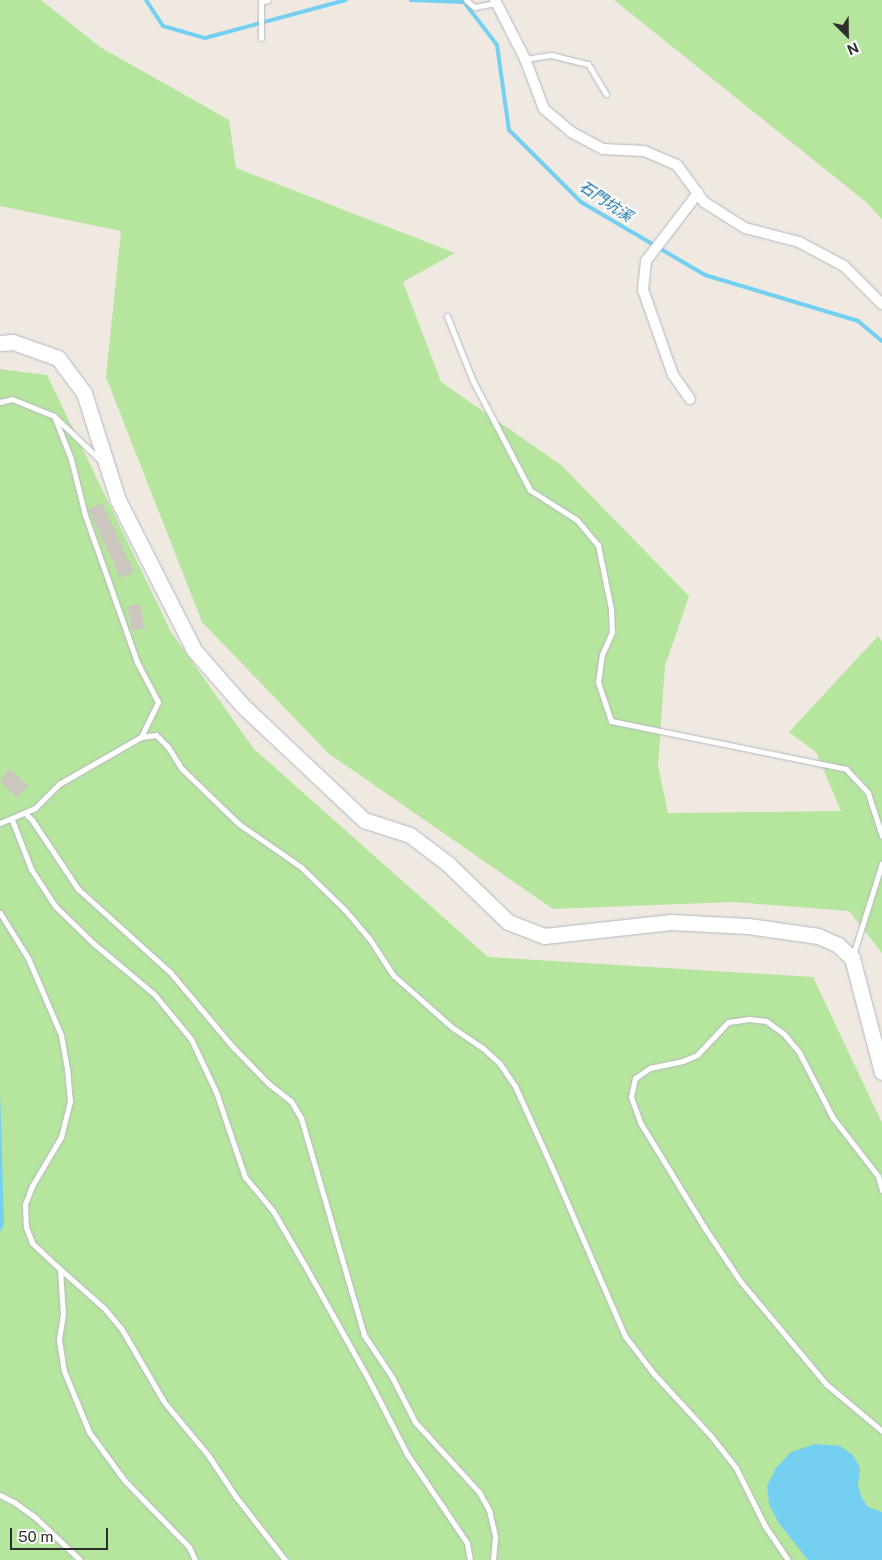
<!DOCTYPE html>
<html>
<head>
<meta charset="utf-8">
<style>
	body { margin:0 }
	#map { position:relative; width:882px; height:1560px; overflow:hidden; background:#efe9e1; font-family:"Public Sans","Noto Sans TC",sans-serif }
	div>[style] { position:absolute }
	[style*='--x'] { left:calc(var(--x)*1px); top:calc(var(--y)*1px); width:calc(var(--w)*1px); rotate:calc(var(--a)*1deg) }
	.green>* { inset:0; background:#b6e59e }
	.water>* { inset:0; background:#75cff0 }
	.stream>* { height:4px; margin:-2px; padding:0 2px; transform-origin:2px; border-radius:2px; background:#75cff0 }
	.building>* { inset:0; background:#cbc7bf; transform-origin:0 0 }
	.roads { filter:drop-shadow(0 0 1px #b4b7c1) drop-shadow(0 0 1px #b4b7c1) }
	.lane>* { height:5px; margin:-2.5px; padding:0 2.5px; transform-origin:2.5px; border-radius:2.5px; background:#fff }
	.street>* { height:10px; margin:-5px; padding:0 5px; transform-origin:5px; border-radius:5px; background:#fff }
	.secondary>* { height:15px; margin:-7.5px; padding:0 7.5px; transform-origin:7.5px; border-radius:7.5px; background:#fff }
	span { translate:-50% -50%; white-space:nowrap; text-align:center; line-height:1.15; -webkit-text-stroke:4px #fff; paint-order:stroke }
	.water-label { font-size:15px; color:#0d6fa3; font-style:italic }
	.north { position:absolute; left:822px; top:10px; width:50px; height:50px; -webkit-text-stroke:4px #fff; paint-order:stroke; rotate:157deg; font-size:14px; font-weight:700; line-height:20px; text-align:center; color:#2e2e2e }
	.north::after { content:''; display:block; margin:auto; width:18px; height:22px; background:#2e2e2e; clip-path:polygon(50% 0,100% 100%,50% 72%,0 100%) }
	.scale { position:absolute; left:10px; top:1528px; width:98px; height:22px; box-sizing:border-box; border:2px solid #2e2e2e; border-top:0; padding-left:6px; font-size:15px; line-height:18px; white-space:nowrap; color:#2e2e2e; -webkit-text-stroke:4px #fff; paint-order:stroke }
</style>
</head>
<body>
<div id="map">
	<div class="green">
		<div style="clip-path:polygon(0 0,41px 0,100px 47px,229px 120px,236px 168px,455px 253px,403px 282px,441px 382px,561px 465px,689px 596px,665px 666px,658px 766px,668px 813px,841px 811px,816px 752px,789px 732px,878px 636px,882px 641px,882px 953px,849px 911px,733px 902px,553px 909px,328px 753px,202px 622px,106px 377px,121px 231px,0 206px)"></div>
		<div style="clip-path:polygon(614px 0,882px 0,882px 219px,866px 202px)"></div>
		<div style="clip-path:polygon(0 369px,47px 375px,171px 632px,254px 749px,488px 957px,813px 977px,882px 1123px,882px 1560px,0 1560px)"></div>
	</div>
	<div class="water">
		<div style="clip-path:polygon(0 1091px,4px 1224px,0 1232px)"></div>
		<div style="clip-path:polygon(815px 1444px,840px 1446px,853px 1455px,860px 1468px,858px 1486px,862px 1498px,868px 1507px,882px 1512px,882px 1560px,808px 1560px,778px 1522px,769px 1504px,767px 1486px,776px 1468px,791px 1452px)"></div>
	</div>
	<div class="stream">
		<div style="--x:146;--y:0;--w:31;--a:57"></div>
		<div style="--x:163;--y:26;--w:44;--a:15.9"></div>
		<div style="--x:205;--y:38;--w:146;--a:-15.1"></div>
		<div style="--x:411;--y:0;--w:53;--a:2.2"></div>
		<div style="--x:464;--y:2;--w:54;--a:52.5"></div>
		<div style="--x:497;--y:45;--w:86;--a:82"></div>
		<div style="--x:509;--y:130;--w:102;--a:45"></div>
		<div style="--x:581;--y:202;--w:144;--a:30.5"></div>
		<div style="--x:705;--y:275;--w:160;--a:16.7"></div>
		<div style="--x:858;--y:321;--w:31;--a:40"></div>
	</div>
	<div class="building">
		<div style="left:102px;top:503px;width:76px;height:15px;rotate:65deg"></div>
		<div style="left:140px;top:604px;width:25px;height:13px;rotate:79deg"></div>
		<div style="left:10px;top:769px;width:25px;height:16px;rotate:43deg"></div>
	</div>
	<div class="roads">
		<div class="lane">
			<div style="--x:466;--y:0;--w:11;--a:41"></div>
			<div style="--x:474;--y:7;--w:23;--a:-10"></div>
			<div style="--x:261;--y:38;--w:36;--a:-90"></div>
			<div style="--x:261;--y:2;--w:7;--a:-16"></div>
			<div style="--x:525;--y:59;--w:26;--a:-9"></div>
			<div style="--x:551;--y:55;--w:38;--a:14"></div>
			<div style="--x:588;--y:64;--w:35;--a:59"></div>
			<div style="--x:447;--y:316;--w:70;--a:68.2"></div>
			<div style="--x:473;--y:381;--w:123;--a:62.4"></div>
			<div style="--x:530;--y:490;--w:56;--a:32.6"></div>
			<div style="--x:577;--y:520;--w:33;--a:50"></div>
			<div style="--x:598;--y:545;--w:65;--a:78.5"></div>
			<div style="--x:611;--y:609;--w:23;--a:88"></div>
			<div style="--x:612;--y:632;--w:24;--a:114"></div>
			<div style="--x:602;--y:654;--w:28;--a:98"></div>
			<div style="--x:598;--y:682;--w:41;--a:71.6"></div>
			<div style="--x:611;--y:721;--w:240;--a:11.5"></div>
			<div style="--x:846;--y:769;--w:33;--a:47"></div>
			<div style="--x:868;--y:793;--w:45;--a:72"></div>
			<div style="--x:0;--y:402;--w:12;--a:-14"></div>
			<div style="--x:12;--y:399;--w:45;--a:22"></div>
			<div style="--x:54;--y:416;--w:62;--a:43.7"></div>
			<div style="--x:54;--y:416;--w:46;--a:68.4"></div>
			<div style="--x:71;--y:459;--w:58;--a:76"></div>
			<div style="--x:85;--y:515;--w:156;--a:70.5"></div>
			<div style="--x:137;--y:662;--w:45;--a:62.3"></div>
			<div style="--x:158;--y:702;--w:39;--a:116"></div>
			<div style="--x:25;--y:813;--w:10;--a:45"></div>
			<div style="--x:32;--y:820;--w:83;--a:56.3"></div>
			<div style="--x:78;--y:889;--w:124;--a:42.1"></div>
			<div style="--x:170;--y:972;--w:97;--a:50"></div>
			<div style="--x:232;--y:1046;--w:53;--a:45.8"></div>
			<div style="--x:269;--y:1084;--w:28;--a:38"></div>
			<div style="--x:291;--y:1101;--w:20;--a:60"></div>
			<div style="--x:301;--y:1118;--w:226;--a:73.8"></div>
			<div style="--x:364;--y:1335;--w:50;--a:56.3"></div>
			<div style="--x:392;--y:1377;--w:51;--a:62.9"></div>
			<div style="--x:415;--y:1422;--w:95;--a:47.6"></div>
			<div style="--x:479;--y:1492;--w:21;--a:61"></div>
			<div style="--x:489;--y:1510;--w:28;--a:77"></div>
			<div style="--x:495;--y:1537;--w:23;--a:95"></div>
			<div style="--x:12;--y:820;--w:53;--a:68.8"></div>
			<div style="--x:31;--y:869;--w:44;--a:57"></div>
			<div style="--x:55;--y:906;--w:53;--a:44.2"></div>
			<div style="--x:93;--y:943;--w:80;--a:39.9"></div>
			<div style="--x:154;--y:994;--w:58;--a:50.6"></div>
			<div style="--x:191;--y:1039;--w:59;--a:64.7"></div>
			<div style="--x:216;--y:1092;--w:90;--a:71.2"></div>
			<div style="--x:245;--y:1177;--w:44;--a:50.5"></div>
			<div style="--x:273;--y:1211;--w:61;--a:59.7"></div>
			<div style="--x:304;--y:1264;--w:135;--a:60.8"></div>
			<div style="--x:370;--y:1382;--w:81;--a:62.8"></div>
			<div style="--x:407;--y:1454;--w:107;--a:56"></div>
			<div style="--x:467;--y:1543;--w:17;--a:80"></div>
			<div style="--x:0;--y:823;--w:38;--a:-23"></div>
			<div style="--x:35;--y:808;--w:34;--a:-45"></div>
			<div style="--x:59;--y:784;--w:95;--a:-29.8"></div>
			<div style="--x:141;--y:737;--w:15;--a:-8"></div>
			<div style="--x:156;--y:735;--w:17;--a:45"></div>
			<div style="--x:168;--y:747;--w:26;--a:58"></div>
			<div style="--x:182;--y:769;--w:79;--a:44"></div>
			<div style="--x:239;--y:824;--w:75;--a:34.7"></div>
			<div style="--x:301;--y:867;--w:63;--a:44.4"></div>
			<div style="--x:346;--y:911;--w:35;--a:50"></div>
			<div style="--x:369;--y:938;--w:44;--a:57"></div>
			<div style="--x:393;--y:975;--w:80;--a:41.5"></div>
			<div style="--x:453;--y:1028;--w:36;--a:34"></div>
			<div style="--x:483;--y:1048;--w:23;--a:43"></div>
			<div style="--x:500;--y:1064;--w:27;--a:56"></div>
			<div style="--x:515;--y:1086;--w:85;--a:65.6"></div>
			<div style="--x:550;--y:1163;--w:189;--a:66.6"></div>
			<div style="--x:625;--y:1336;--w:48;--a:52.7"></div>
			<div style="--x:654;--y:1374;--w:84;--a:47.4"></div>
			<div style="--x:711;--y:1436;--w:41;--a:52"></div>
			<div style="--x:736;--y:1468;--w:65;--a:63.4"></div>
			<div style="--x:765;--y:1526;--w:41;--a:55.9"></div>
			<div style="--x:0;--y:913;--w:53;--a:58.1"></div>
			<div style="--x:28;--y:958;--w:84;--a:66.8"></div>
			<div style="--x:61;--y:1035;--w:34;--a:80"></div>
			<div style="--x:67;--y:1068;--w:33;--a:85"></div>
			<div style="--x:70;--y:1101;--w:37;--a:104"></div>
			<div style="--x:61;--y:1137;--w:57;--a:120.6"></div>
			<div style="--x:32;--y:1186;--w:19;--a:111"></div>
			<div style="--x:25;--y:1204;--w:23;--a:88"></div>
			<div style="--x:26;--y:1227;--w:17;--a:69"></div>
			<div style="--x:32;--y:1243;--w:38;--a:43"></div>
			<div style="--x:60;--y:1269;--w:45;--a:86.2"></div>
			<div style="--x:63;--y:1314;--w:26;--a:99"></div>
			<div style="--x:59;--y:1340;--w:31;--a:81"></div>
			<div style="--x:64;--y:1371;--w:66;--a:67.7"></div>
			<div style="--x:89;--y:1432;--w:61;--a:53.7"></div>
			<div style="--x:125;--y:1481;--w:92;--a:45.9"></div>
			<div style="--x:189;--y:1547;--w:14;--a:65"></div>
			<div style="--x:853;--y:955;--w:96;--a:-72.5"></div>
			<div style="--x:882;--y:1190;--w:15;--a:-106"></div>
			<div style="--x:878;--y:1176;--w:73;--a:-127.8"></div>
			<div style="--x:833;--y:1118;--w:74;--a:-117.3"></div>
			<div style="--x:799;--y:1052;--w:23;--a:-130"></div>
			<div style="--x:784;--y:1034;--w:22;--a:-144"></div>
			<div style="--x:766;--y:1021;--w:17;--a:-173"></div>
			<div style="--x:749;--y:1019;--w:21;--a:172"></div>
			<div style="--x:728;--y:1022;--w:45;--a:133.2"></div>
			<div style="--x:697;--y:1055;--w:15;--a:157"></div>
			<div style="--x:683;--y:1061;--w:34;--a:168"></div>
			<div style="--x:650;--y:1068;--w:18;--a:146"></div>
			<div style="--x:635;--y:1078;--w:19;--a:102"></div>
			<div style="--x:631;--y:1097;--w:29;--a:70"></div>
			<div style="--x:641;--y:1124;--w:121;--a:58.5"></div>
			<div style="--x:704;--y:1227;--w:66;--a:56.1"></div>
			<div style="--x:741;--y:1282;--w:133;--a:50.2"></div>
			<div style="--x:826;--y:1384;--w:73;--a:40"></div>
			<div style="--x:60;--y:1269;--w:59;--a:41.6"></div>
			<div style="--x:104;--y:1308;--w:26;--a:50"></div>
			<div style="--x:121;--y:1328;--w:86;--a:59.8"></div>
			<div style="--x:164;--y:1402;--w:69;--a:50.3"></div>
			<div style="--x:208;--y:1455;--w:50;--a:56.3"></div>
			<div style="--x:236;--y:1497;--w:80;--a:52.1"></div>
			<div style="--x:0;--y:1495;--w:16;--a:27"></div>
			<div style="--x:14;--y:1502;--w:27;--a:36"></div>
			<div style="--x:36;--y:1518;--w:61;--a:43.7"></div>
		</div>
		<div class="street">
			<div style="--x:495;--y:0;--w:66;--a:63"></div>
			<div style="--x:525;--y:59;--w:53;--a:69.2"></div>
			<div style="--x:544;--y:109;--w:35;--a:40"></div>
			<div style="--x:571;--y:132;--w:36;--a:28"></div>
			<div style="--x:603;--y:149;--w:41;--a:2.8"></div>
			<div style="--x:644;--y:151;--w:36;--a:23"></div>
			<div style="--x:677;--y:165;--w:46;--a:53.9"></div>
			<div style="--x:704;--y:202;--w:49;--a:32.4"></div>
			<div style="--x:745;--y:228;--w:56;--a:14.5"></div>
			<div style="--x:799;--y:242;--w:51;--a:28.1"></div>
			<div style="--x:844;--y:266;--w:54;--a:45"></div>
			<div style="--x:690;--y:399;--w:29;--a:-125"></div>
			<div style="--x:673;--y:375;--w:90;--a:-109.4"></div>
			<div style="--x:643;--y:290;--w:29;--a:-84"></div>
			<div style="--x:646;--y:261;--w:86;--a:-52.6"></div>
		</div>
		<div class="secondary">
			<div style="--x:0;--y:343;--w:13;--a:-4"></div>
			<div style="--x:13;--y:342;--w:48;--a:19.6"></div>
			<div style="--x:58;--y:358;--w:44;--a:53.4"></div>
			<div style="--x:84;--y:393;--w:112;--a:72.4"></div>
			<div style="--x:118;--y:500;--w:168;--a:63.1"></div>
			<div style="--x:194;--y:650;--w:74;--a:48.8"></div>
			<div style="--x:243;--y:706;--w:166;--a:43.3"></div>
			<div style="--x:364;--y:820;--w:48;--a:18.1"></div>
			<div style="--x:410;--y:835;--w:48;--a:37.3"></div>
			<div style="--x:448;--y:864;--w:83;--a:44"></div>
			<div style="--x:508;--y:922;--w:39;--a:21"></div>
			<div style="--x:544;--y:936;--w:128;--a:-6.3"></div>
			<div style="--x:671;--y:922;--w:77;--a:3"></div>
			<div style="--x:748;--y:926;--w:71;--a:8.1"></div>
			<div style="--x:818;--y:936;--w:22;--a:24"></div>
			<div style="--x:838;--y:945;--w:19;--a:43"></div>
			<div style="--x:852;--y:958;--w:118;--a:75.3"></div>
		</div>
	</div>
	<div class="water-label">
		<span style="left:606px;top:201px;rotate:34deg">石門坑溪</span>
	</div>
	<div class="north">N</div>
	<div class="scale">50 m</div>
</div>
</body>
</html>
